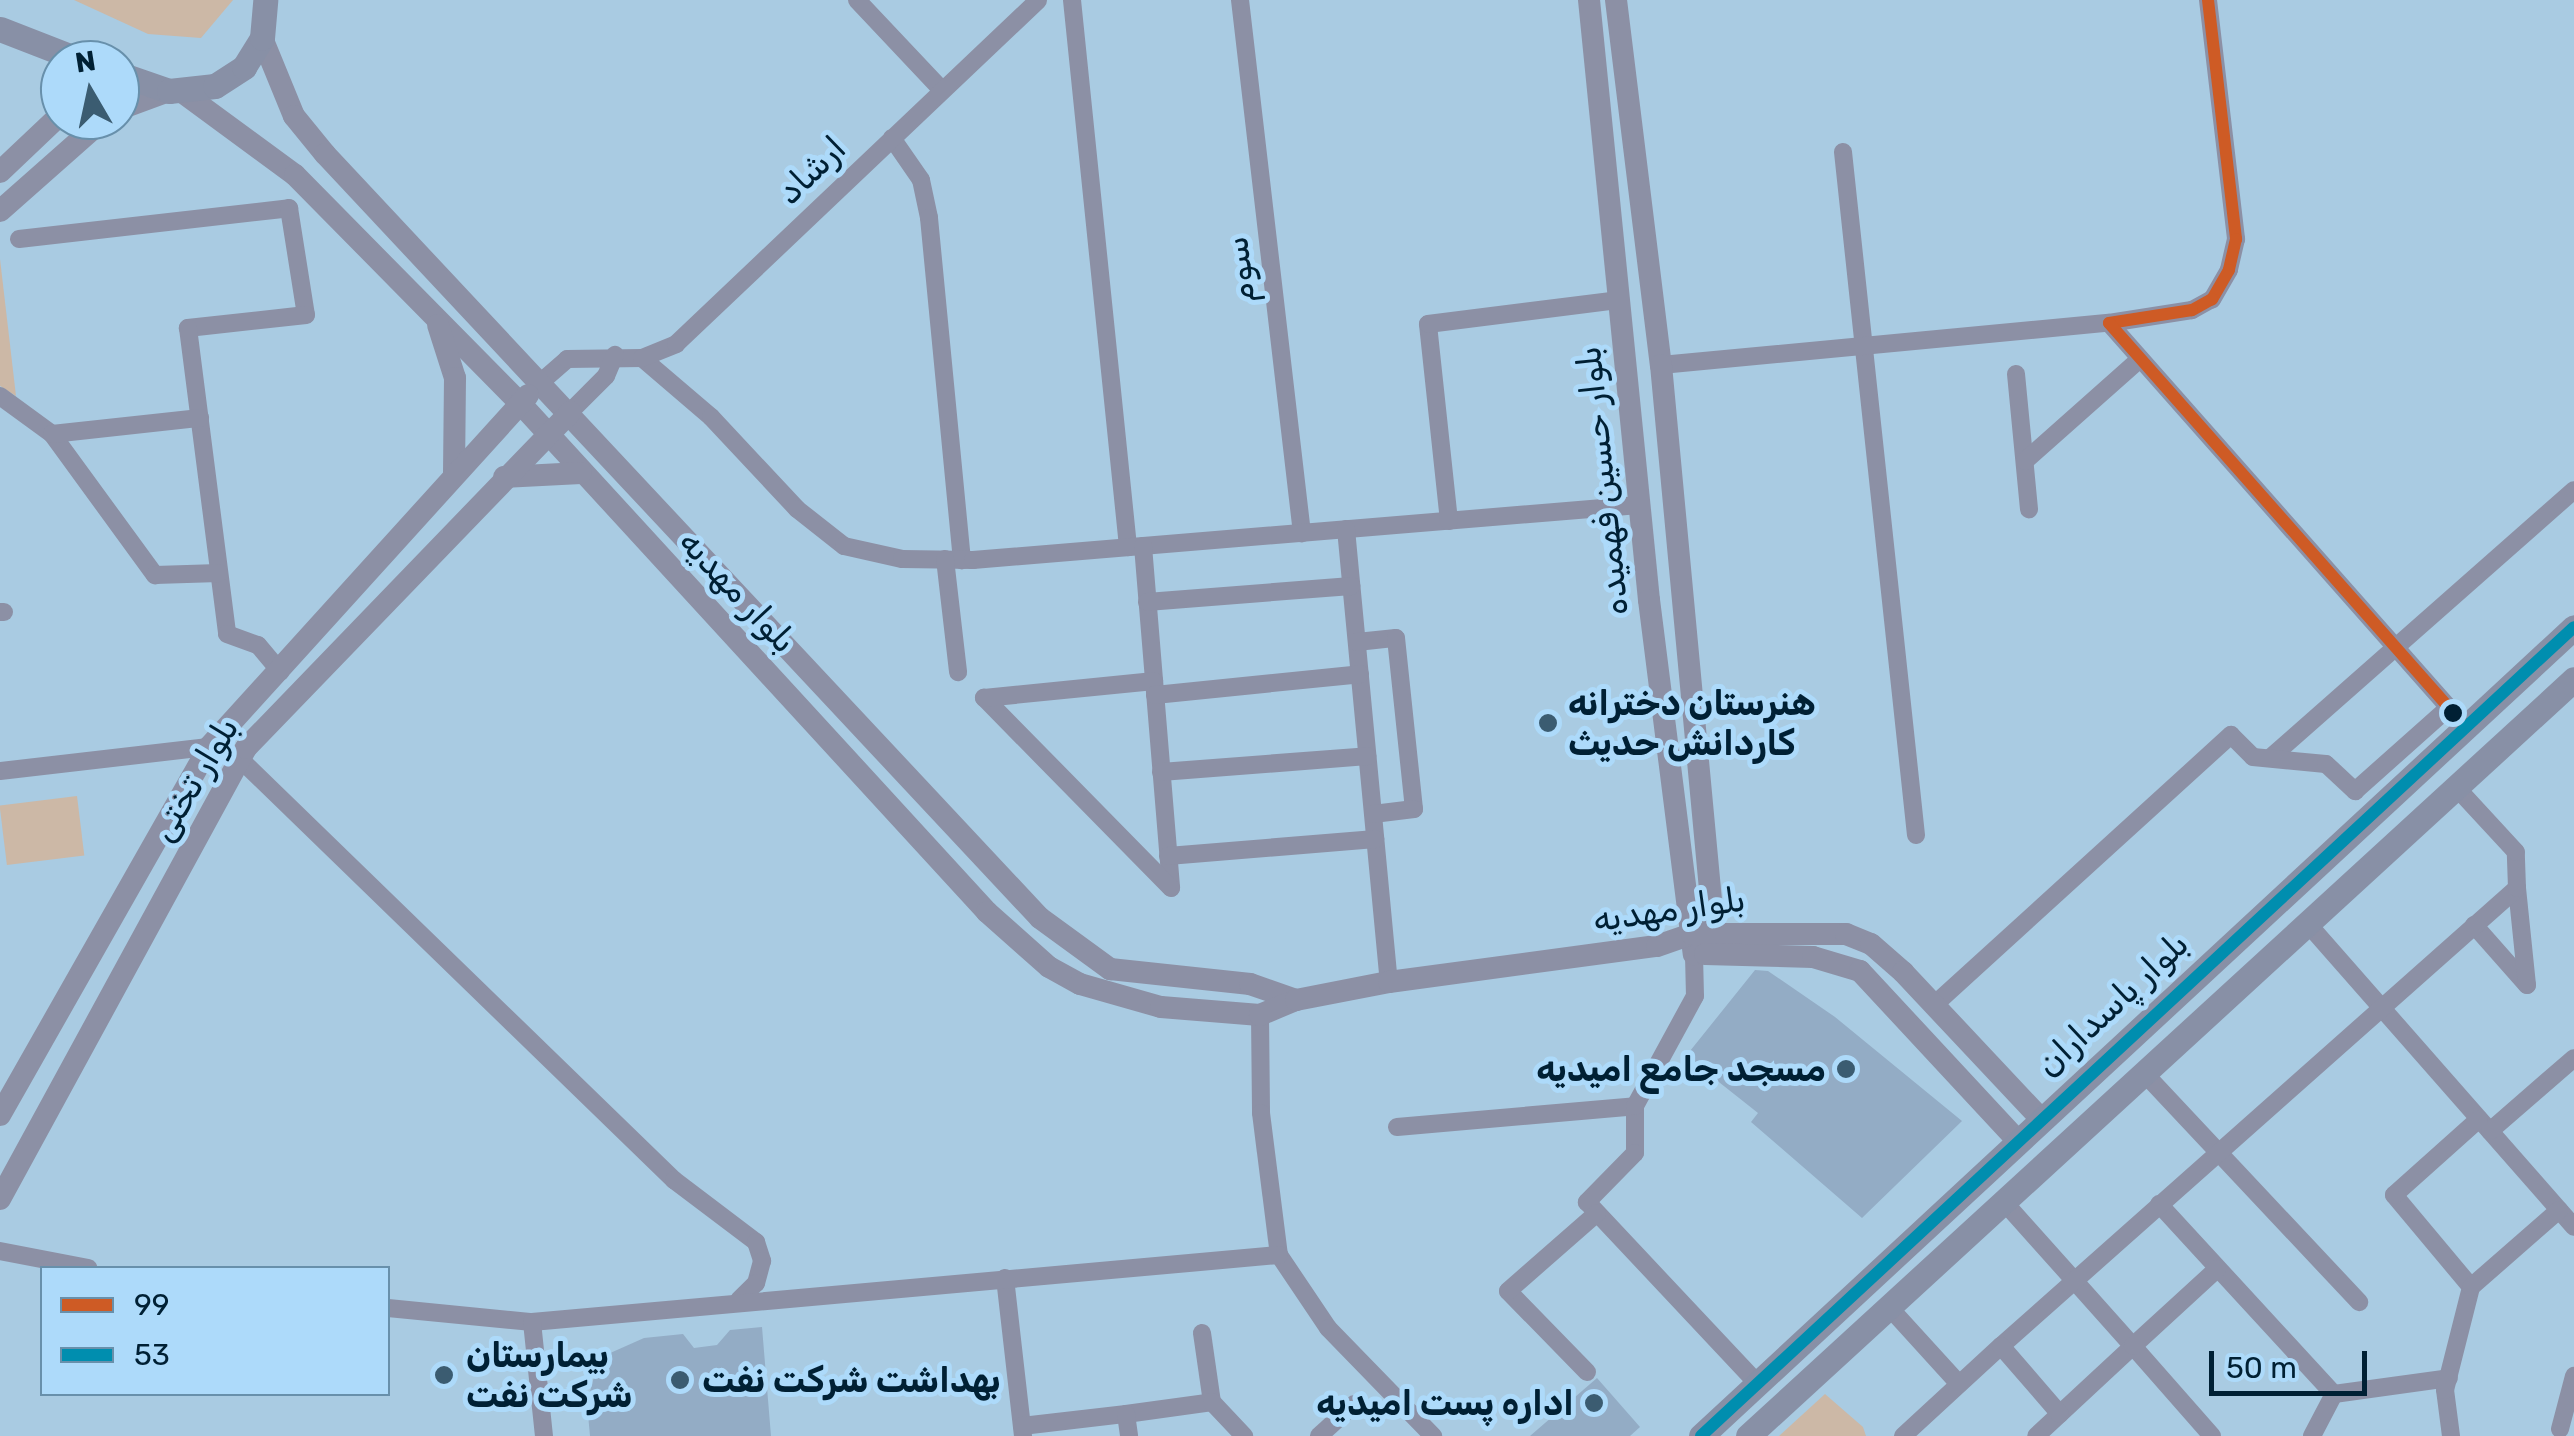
<!DOCTYPE html>
<html>
<head>
<meta charset="utf-8">
<style>
	body { margin:0 }
	#map { position:relative; width:2574px; height:1436px; overflow:hidden; background:#a9cbe2; font-family:Rubik,Vazirmatn,sans-serif }
	div>[style] { position:absolute }
	[style*='--x'] { left:calc(var(--x)*1px); top:calc(var(--y)*1px); width:calc(var(--w)*1px); rotate:calc(var(--a)*1deg) }
	.green>* { inset:0; background:#ccb8a6; transform-origin:0 0 }
	.building>* { inset:0; background:#93acc5 }
	.minor>* { height:18px; margin:-9px; padding:0 9px; transform-origin:9px; border-radius:9px; background:#8c90a5 }
	.tertiary>* { height:22px; margin:-11px; padding:0 11px; transform-origin:11px; border-radius:11px; background:#8c90a5 }
	.secondary>* { height:25px; margin:-12.5px; padding:0 12.5px; transform-origin:12.5px; border-radius:12.5px; background:#8890a6 }
	.bus-1>* { height:12px; margin:-6px; padding:0 6px; transform-origin:6px; border-radius:6px; background:#ce5b25 }
	.bus-2>* { height:12px; margin:-6px; padding:0 6px; transform-origin:6px; border-radius:6px; background:#008eaf }
	.dots>* { width:28px; height:28px; translate:-50% -50%; box-sizing:border-box; border:5px solid #addafa; border-radius:50% }
	span { translate:-50% -50%; white-space:nowrap; text-align:center; line-height:1.15; -webkit-text-stroke:10px #addafa; paint-order:stroke }
	.street-label { font-size:35px; color:#002034 }
	.poi-label { font-size:35px; color:#002034; font-weight:700 }
	.left { translate:0 -50%; text-align:left }
	.right { translate:-100% -50%; text-align:right }
	.legend { position:absolute; left:40px; top:1266px; width:350px; height:130px; box-sizing:border-box; background:#addafa; border:2px solid #6890ab; margin:0; padding:12px 18px; list-style:none; font-size:30px; color:#002034 }
	.legend li { display:flex; align-items:center; gap:20px; height:50px }
	.legend b { width:50px; border:2px solid #6890ab }
	.north { position:absolute; left:40px; top:40px; width:100px; height:100px; box-sizing:border-box; background:#addafa; border:2px solid #6890ab; border-radius:50%; rotate:351deg; font-size:28px; font-weight:700; line-height:40px; text-align:center; color:#002034 }
	.north::after { content:''; display:block; margin:auto; width:35px; height:45px; background:#3b5c71; clip-path:polygon(50% 0,100% 100%,50% 72%,0 100%) }
	.scale { position:absolute; left:2209px; top:1351px; width:158px; height:45px; box-sizing:border-box; border:5px solid #002034; border-top:0; padding-left:12px; font-size:30px; line-height:35px; white-space:nowrap; color:#002034; -webkit-text-stroke:8px #addafa; paint-order:stroke }
</style>
</head>
<body>
<div id="map">
	<div class="green">
		<div style="clip-path:polygon(74px 0,233px 0,201px 38px,148px 34px)"></div>
		<div style="clip-path:polygon(0 259px,16px 396px,0 386px)"></div>
		<div style="left:77px;top:796px;width:60px;height:78px;rotate:83deg"></div>
		<div style="clip-path:polygon(1825px 1394px,1863px 1427px,1866px 1436px,1779px 1436px)"></div>
	</div>
	<div class="building">
		<div style="clip-path:polygon(1755px 970px,1768px 971px,1835px 1017px,1962px 1121px,1862px 1218px,1751px 1122px,1758px 1113px,1686px 1056px)"></div>
		<div style="clip-path:polygon(762px 1327px,771px 1436px,590px 1436px,587px 1403px,599px 1358px,644px 1338px,683px 1334px,694px 1348px,717px 1345px,730px 1330px)"></div>
		<div style="clip-path:polygon(1597px 1378px,1640px 1427px,1630px 1436px,1530px 1436px)"></div>
	</div>
	<div class="minor">
		<div style="--x:857;--y:0;--w:122;--a:46.7"></div>
		<div style="--x:1072;--y:0;--w:550;--a:84.15"></div>
		<div style="--x:1240;--y:0;--w:537;--a:83.37"></div>
		<div style="--x:2208;--y:0;--w:241;--a:83.3"></div>
		<div style="--x:2236;--y:239;--w:32;--a:103"></div>
		<div style="--x:2229;--y:270;--w:34;--a:120"></div>
		<div style="--x:2212;--y:299;--w:23;--a:151"></div>
		<div style="--x:2192;--y:310;--w:84;--a:171.1"></div>
		<div style="--x:2109;--y:323;--w:539;--a:48.53"></div>
		<div style="--x:892;--y:138;--w:51;--a:55.4"></div>
		<div style="--x:921;--y:180;--w:39;--a:78"></div>
		<div style="--x:929;--y:218;--w:344;--a:84.5"></div>
		<div style="--x:1843;--y:152;--w:687;--a:83.9"></div>
		<div style="--x:19;--y:239;--w:272;--a:-6.5"></div>
		<div style="--x:289;--y:208;--w:108;--a:81"></div>
		<div style="--x:306;--y:315;--w:119;--a:173.7"></div>
		<div style="--x:188;--y:328;--w:308;--a:82.7"></div>
		<div style="--x:227;--y:634;--w:33;--a:20"></div>
		<div style="--x:258;--y:645;--w:35;--a:50"></div>
		<div style="--x:642;--y:358;--w:91;--a:40.5"></div>
		<div style="--x:711;--y:417;--w:126;--a:46.9"></div>
		<div style="--x:797;--y:509;--w:60;--a:38.2"></div>
		<div style="--x:844;--y:546;--w:59;--a:12.6"></div>
		<div style="--x:902;--y:559;--w:71;--a:0.8"></div>
		<div style="--x:973;--y:560;--w:668;--a:-4.72"></div>
		<div style="--x:1661;--y:365;--w:450;--a:-5.4"></div>
		<div style="--x:2016;--y:374;--w:136;--a:84.5"></div>
		<div style="--x:541;--y:382;--w:35;--a:-41"></div>
		<div style="--x:567;--y:359;--w:75;--a:-0.8"></div>
		<div style="--x:642;--y:358;--w:37;--a:-22"></div>
		<div style="--x:676;--y:344;--w:499;--a:-43.5"></div>
		<div style="--x:0;--y:396;--w:64;--a:36.2"></div>
		<div style="--x:52;--y:434;--w:175;--a:53.9"></div>
		<div style="--x:155;--y:575;--w:64;--a:-1.8"></div>
		<div style="--x:570;--y:412;--w:51;--a:-45"></div>
		<div style="--x:606;--y:376;--w:23;--a:-67"></div>
		<div style="--x:52;--y:434;--w:149;--a:-6.2"></div>
		<div style="--x:2025;--y:461;--w:154;--a:-41.6"></div>
		<div style="--x:1449;--y:521;--w:198;--a:-96.1"></div>
		<div style="--x:1428;--y:324;--w:193;--a:-7.2"></div>
		<div style="--x:1346;--y:529;--w:455;--a:84.6"></div>
		<div style="--x:1143;--y:546;--w:343;--a:85.3"></div>
		<div style="--x:1171;--y:888;--w:267;--a:-134.5"></div>
		<div style="--x:984;--y:698;--w:171;--a:-5.7"></div>
		<div style="--x:945;--y:559;--w:114;--a:83.4"></div>
		<div style="--x:1147;--y:602;--w:205;--a:-4.5"></div>
		<div style="--x:0;--y:612;--w:4;--a:0"></div>
		<div style="--x:1357;--y:642;--w:39;--a:-6"></div>
		<div style="--x:1396;--y:638;--w:172;--a:84"></div>
		<div style="--x:1414;--y:809;--w:41;--a:173"></div>
		<div style="--x:1155;--y:695;--w:206;--a:-5.8"></div>
		<div style="--x:2270;--y:758;--w:405;--a:-41.4"></div>
		<div style="--x:0;--y:771;--w:210;--a:-6.6"></div>
		<div style="--x:209;--y:747;--w:33;--a:21"></div>
		<div style="--x:240;--y:759;--w:605;--a:44.13"></div>
		<div style="--x:674;--y:1180;--w:103;--a:37.1"></div>
		<div style="--x:756;--y:1242;--w:20;--a:72"></div>
		<div style="--x:762;--y:1261;--w:23;--a:105"></div>
		<div style="--x:756;--y:1283;--w:24;--a:135"></div>
		<div style="--x:1161;--y:772;--w:207;--a:-4.4"></div>
		<div style="--x:1168;--y:856;--w:208;--a:-4.7"></div>
		<div style="--x:2308;--y:924;--w:403;--a:48.7"></div>
		<div style="--x:2474;--y:925;--w:80;--a:48.5"></div>
		<div style="--x:2527;--y:985;--w:98;--a:-95.9"></div>
		<div style="--x:1933;--y:1006;--w:403;--a:-42.3"></div>
		<div style="--x:2231;--y:735;--w:31;--a:45"></div>
		<div style="--x:2253;--y:757;--w:73;--a:5.5"></div>
		<div style="--x:2326;--y:764;--w:40;--a:43"></div>
		<div style="--x:2355;--y:791;--w:125;--a:-41.7"></div>
		<div style="--x:1260;--y:1015;--w:98;--a:89.4"></div>
		<div style="--x:1261;--y:1113;--w:143;--a:82.8"></div>
		<div style="--x:1279;--y:1255;--w:88;--a:56.1"></div>
		<div style="--x:1328;--y:1328;--w:151;--a:45.8"></div>
		<div style="--x:2145;--y:1074;--w:313;--a:46.8"></div>
		<div style="--x:1635;--y:1106;--w:47;--a:90"></div>
		<div style="--x:1635;--y:1153;--w:69;--a:134.4"></div>
		<div style="--x:1587;--y:1202;--w:248;--a:46.8"></div>
		<div style="--x:1397;--y:1127;--w:239;--a:-5"></div>
		<div style="--x:1635;--y:1106;--w:125;--a:-61.4"></div>
		<div style="--x:1695;--y:996;--w:42;--a:-91.4"></div>
		<div style="--x:2490;--y:1131;--w:111;--a:-41"></div>
		<div style="--x:2005;--y:1203;--w:192;--a:48.2"></div>
		<div style="--x:2133;--y:1346;--w:132;--a:137.1"></div>
		<div style="--x:2159;--y:1204;--w:258;--a:47.4"></div>
		<div style="--x:0;--y:1251;--w:90;--a:10.9"></div>
		<div style="--x:1005;--y:1278;--w:159;--a:83.5"></div>
		<div style="--x:2471;--y:1287;--w:120;--a:-129.9"></div>
		<div style="--x:2394;--y:1195;--w:114;--a:-41.8"></div>
		<div style="--x:1889;--y:1307;--w:104;--a:47.7"></div>
		<div style="--x:388;--y:1308;--w:145;--a:5.6"></div>
		<div style="--x:532;--y:1322;--w:750;--a:-5.13"></div>
		<div style="--x:532;--y:1322;--w:115;--a:84"></div>
		<div style="--x:1202;--y:1333;--w:70;--a:81.8"></div>
		<div style="--x:2001;--y:1346;--w:690;--a:-41.59"></div>
		<div style="--x:2517;--y:888;--w:36;--a:-92"></div>
		<div style="--x:2516;--y:852;--w:88;--a:-132.7"></div>
		<div style="--x:1587;--y:1372;--w:113;--a:-134.3"></div>
		<div style="--x:1508;--y:1291;--w:118;--a:-41.2"></div>
		<div style="--x:1126;--y:1414;--w:87;--a:-7.9"></div>
		<div style="--x:1212;--y:1402;--w:47;--a:46.7"></div>
		<div style="--x:1022;--y:1426;--w:105;--a:-6.6"></div>
		<div style="--x:1126;--y:1414;--w:22;--a:82"></div>
		<div style="--x:2560;--y:1429;--w:55;--a:-75.2"></div>
		<div style="--x:1319;--y:1436;--w:47;--a:-42.4"></div>
		<div style="--x:1903;--y:1436;--w:133;--a:-42.6"></div>
		<div style="--x:2001;--y:1346;--w:90;--a:49.1"></div>
		<div style="--x:2212;--y:1436;--w:120;--a:-131.3"></div>
		<div style="--x:2133;--y:1346;--w:114;--a:-42.5"></div>
		<div style="--x:2312;--y:1436;--w:47;--a:-62.4"></div>
		<div style="--x:2334;--y:1394;--w:116;--a:-7.9"></div>
		<div style="--x:2451;--y:1436;--w:46;--a:-97.4"></div>
		<div style="--x:2445;--y:1390;--w:106;--a:-75.8"></div>
		<div style="--x:2471;--y:1287;--w:117;--a:-41.2"></div>
	</div>
	<div class="tertiary">
		<div style="--x:1589;--y:0;--w:603;--a:84.29"></div>
		<div style="--x:1649;--y:600;--w:357;--a:82.8"></div>
		<div style="--x:1616;--y:0;--w:368;--a:83"></div>
		<div style="--x:1661;--y:365;--w:591;--a:84.66"></div>
		<div style="--x:262;--y:38;--w:84;--a:67.7"></div>
		<div style="--x:294;--y:116;--w:49;--a:50.8"></div>
		<div style="--x:325;--y:154;--w:1046;--a:46.9"></div>
		<div style="--x:1040;--y:918;--w:87;--a:36.1"></div>
		<div style="--x:1110;--y:969;--w:141;--a:6.1"></div>
		<div style="--x:1250;--y:984;--w:49;--a:19.2"></div>
		<div style="--x:182;--y:92;--w:140;--a:36.3"></div>
		<div style="--x:295;--y:175;--w:320;--a:45.4"></div>
		<div style="--x:520;--y:403;--w:691;--a:47.46"></div>
		<div style="--x:987;--y:912;--w:83;--a:41.6"></div>
		<div style="--x:1049;--y:967;--w:35;--a:29"></div>
		<div style="--x:1080;--y:984;--w:84;--a:15.9"></div>
		<div style="--x:1161;--y:1007;--w:99;--a:4.6"></div>
		<div style="--x:1260;--y:1015;--w:39;--a:-23"></div>
		<div style="--x:1296;--y:1000;--w:95;--a:-11"></div>
		<div style="--x:1389;--y:982;--w:270;--a:-7.7"></div>
		<div style="--x:1657;--y:946;--w:37;--a:-19"></div>
		<div style="--x:1692;--y:934;--w:154;--a:0"></div>
		<div style="--x:1846;--y:934;--w:27;--a:22"></div>
		<div style="--x:1871;--y:944;--w:43;--a:41.2"></div>
		<div style="--x:1903;--y:972;--w:200;--a:46.8"></div>
		<div style="--x:120;--y:109;--w:52;--a:-20.2"></div>
		<div style="--x:0;--y:172;--w:83;--a:-43.5"></div>
		<div style="--x:0;--y:211;--w:137;--a:-41.5"></div>
		<div style="--x:438;--y:325;--w:56;--a:72.2"></div>
		<div style="--x:455;--y:378;--w:96;--a:90.6"></div>
		<div style="--x:504;--y:477;--w:77;--a:-3"></div>
		<div style="--x:1705;--y:954;--w:108;--a:1.6"></div>
		<div style="--x:1813;--y:957;--w:49;--a:16.6"></div>
		<div style="--x:1860;--y:971;--w:231;--a:47.1"></div>
		<div style="--x:0;--y:1115;--w:423;--a:-60.4"></div>
		<div style="--x:209;--y:747;--w:475;--a:-47.8"></div>
		<div style="--x:0;--y:1199;--w:514;--a:-61.39"></div>
		<div style="--x:246;--y:748;--w:467;--a:-46"></div>
	</div>
	<div class="secondary">
		<div style="--x:0;--y:29;--w:86;--a:21.2"></div>
		<div style="--x:120;--y:74;--w:52;--a:19.1"></div>
		<div style="--x:169;--y:91;--w:46;--a:-6.2"></div>
		<div style="--x:215;--y:86;--w:35;--a:-33"></div>
		<div style="--x:244;--y:67;--w:34;--a:-58"></div>
		<div style="--x:262;--y:38;--w:38;--a:-85"></div>
		<div style="--x:1701;--y:1436;--w:1190;--a:-42.82"></div>
		<div style="--x:1748;--y:1436;--w:1120;--a:-42.5"></div>
	</div>
	<div class="bus-1">
		<div style="--x:2208;--y:0;--w:241;--a:83.3"></div>
		<div style="--x:2236;--y:239;--w:32;--a:103"></div>
		<div style="--x:2229;--y:270;--w:34;--a:120"></div>
		<div style="--x:2212;--y:299;--w:23;--a:151"></div>
		<div style="--x:2192;--y:310;--w:84;--a:171.1"></div>
		<div style="--x:2109;--y:323;--w:539;--a:48.53"></div>
	</div>
	<div class="bus-2">
		<div style="--x:1701;--y:1436;--w:1190;--a:-42.82"></div>
	</div>
	<div class="dots">
		<div style="left:2453px;top:713px;background:#002034"></div>
		<div style="left:1548px;top:723px;background:#3b5c71"></div>
		<div style="left:1846px;top:1069px;background:#3b5c71"></div>
		<div style="left:444px;top:1375px;background:#3b5c71"></div>
		<div style="left:680px;top:1380px;background:#3b5c71"></div>
		<div style="left:1594px;top:1403px;background:#3b5c71"></div>
	</div>
	<div class="street-label">
		<span style="left:811px;top:170px;rotate:-44deg">ارشاد</span>
		<span style="left:1239px;top:270px;rotate:-97deg">سوم</span>
		<span style="left:1602px;top:481px;rotate:-96deg">بلوار حسین فهمیده</span>
		<span style="left:738px;top:591px;rotate:47deg">بلوار مهدیه</span>
		<span style="left:194px;top:779px;rotate:-59deg">بلوار تختی</span>
		<span style="left:1669px;top:909px;rotate:-8deg">بلوار مهدیه</span>
		<span style="left:2112px;top:1004px;rotate:-43deg">بلوار پاسداران</span>
	</div>
	<div class="poi-label">
		<span class="left" style="left:1568px;top:723px">هنرستان دخترانه<br>کاردانش حدیث</span>
		<span class="right" style="left:1826px;top:1069px">مسجد جامع امیدیه</span>
		<span class="left" style="left:466px;top:1375px">بیمارستان<br>شرکت نفت</span>
		<span class="left" style="left:702px;top:1380px">بهداشت شرکت نفت</span>
		<span class="right" style="left:1574px;top:1403px">اداره پست امیدیه</span>
	</div>
	<ul class="legend">
	<li><b style="height:12px;background:#ce5b25"></b>99</li>
	<li><b style="height:12px;background:#008eaf"></b>53</li>
	</ul>
	<div class="north">N</div>
	<div class="scale">50 m</div>
</div>
</body>
</html>
